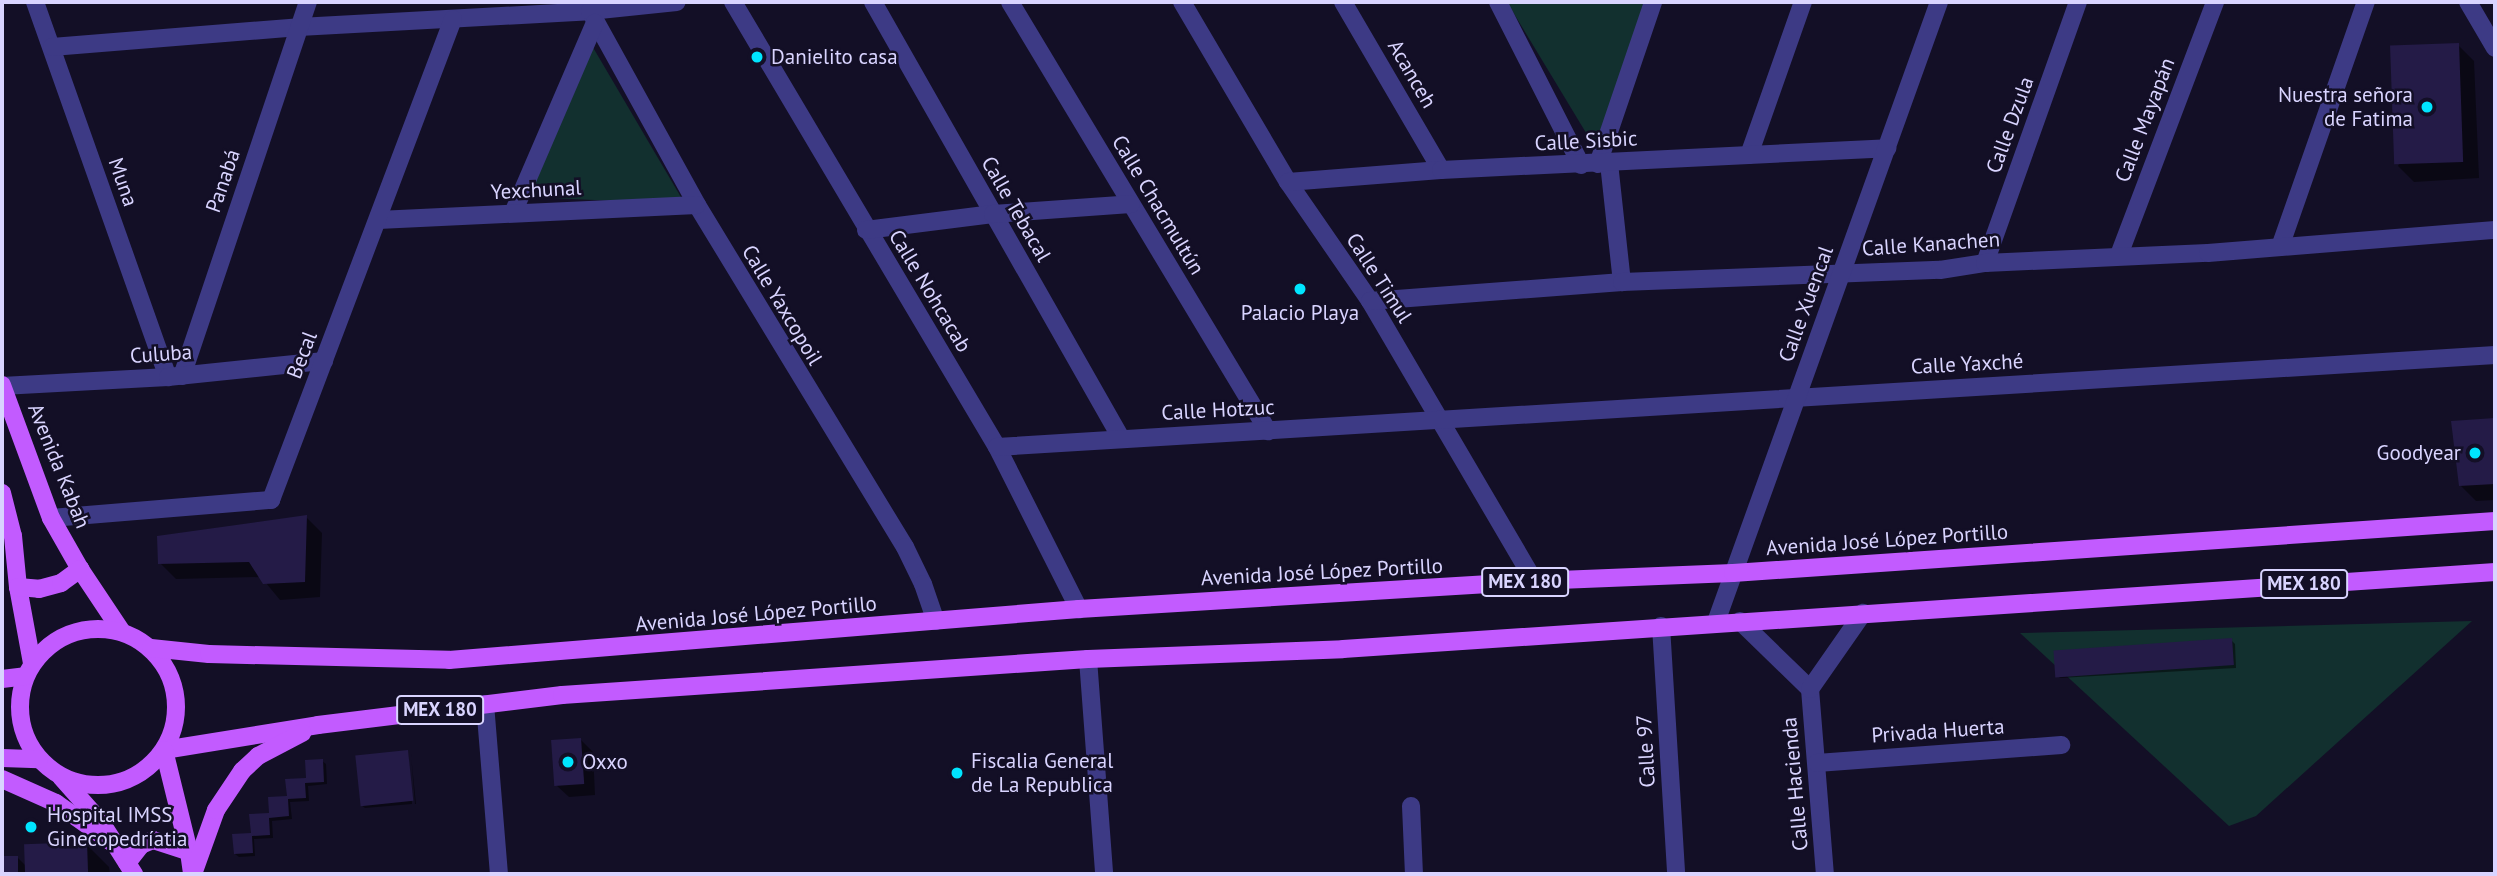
<!DOCTYPE html>
<html>
<head>
<meta charset="utf-8">
<style>
	body { margin:0 }
	#map { position:relative; width:2497px; height:876px; overflow:hidden; background:#130f26; font-family:"PT Sans",sans-serif }
	div>[style] { position:absolute }
	[style*='--x'] { left:calc(var(--x)*1px); top:calc(var(--y)*1px); width:calc(var(--w)*1px); rotate:calc(var(--a)*1deg) }
	.green>* { inset:0; background:#12302f }
	.shadow>* { inset:0; background:#0007 }
	.building>* { inset:0; background:#241b47; transform-origin:0 0 }
	.minor>* { height:18px; margin:-9px; padding:0 9px; transform-origin:9px; border-radius:9px; background:#3d3a85 }
	.primary>* { height:18px; margin:-9px; padding:0 9px; transform-origin:9px; border-radius:9px; background:#c25bff }
	.primary>.ring { margin:-9px; padding:0; box-sizing:content-box; background:none; border:18px solid #c25bff; border-radius:50% }
	.dots>* { width:19px; height:19px; translate:-50% -50%; box-sizing:border-box; border:4px solid #130f26; border-radius:50% }
	span { translate:-50% -50%; white-space:nowrap; text-align:center; line-height:1.15; -webkit-text-stroke:5px #130f26; paint-order:stroke }
	.shield-label span { padding:2px 5px; background:#130f26; border:2px solid; border-radius:5px; -webkit-text-stroke-width:0 }
	.shield-label { font-size:19px; color:#d9d4ff; font-weight:700 }
	.poi-label { font-size:21px; color:#d9d4ff }
	.left { translate:0 -50%; text-align:left }
	.right { translate:-100% -50%; text-align:right }
	.street-label { font-size:21px; color:#d9d4ff }
	.frame { position:absolute; inset:0; border:4px solid #d9d4ff; pointer-events:none }
</style>
</head>
<body>
<div id="map">
	<div class="green">
		<div style="clip-path:polygon(1507px 2px,1646px 2px,1597px 151px)"></div>
		<div style="clip-path:polygon(591px 44px,685px 204px,526px 197px)"></div>
		<div style="clip-path:polygon(2472px 621px,2256px 816px,2229px 826px,2020px 633px)"></div>
	</div>
	<div class="shadow">
		<div style="clip-path:polygon(2458px 45px,2474px 61px,2479px 178px,2414px 182px,2398px 166px)"></div>
		<div style="clip-path:polygon(2495px 419px,2495px 500px,2476px 501px,2460px 485px,2453px 423px)"></div>
		<div style="clip-path:polygon(306px 517px,322px 533px,320px 597px,280px 600px,261px 577px,176px 579px,160px 563px)"></div>
		<div style="clip-path:polygon(2231px 640px,2235px 644px,2236px 668px,2060px 678px,2057px 675px)"></div>
		<div style="clip-path:polygon(581px 740px,593px 752px,595px 795px,569px 797px,556px 785px)"></div>
		<div style="clip-path:polygon(408px 752px,412px 804px,365px 808px,361px 805px)"></div>
		<div style="clip-path:polygon(411px 754px,411px 755px,416px 804px,415px 804px)"></div>
		<div style="clip-path:polygon(322px 761px,326px 764px,327px 784px,308px 786px,309px 801px,290px 802px,292px 819px,272px 821px,273px 838px,254px 839px,255px 856px,239px 857px,235px 854px)"></div>
		<div style="clip-path:polygon(86px 844px,109px 867px,110px 874px,2px 874px,2px 858px,17px 857px,27px 867px)"></div>
	</div>
	<div class="building">
		<div style="left:2459px;top:43px;width:119px;height:69px;rotate:88deg"></div>
		<div style="clip-path:polygon(2495px 418px,2495px 484px,2459px 486px,2451px 421px)"></div>
		<div style="clip-path:polygon(307px 515px,305px 582px,263px 584px,249px 562px,158px 564px,157px 536px)"></div>
		<div style="left:2232px;top:638px;width:27px;height:179px;rotate:86deg"></div>
		<div style="left:581px;top:738px;width:46px;height:30px;rotate:86deg"></div>
		<div style="left:408px;top:750px;width:51px;height:53px;rotate:84deg"></div>
		<div style="clip-path:polygon(323px 759px,324px 782px,305px 783px,306px 798px,288px 799px,289px 816px,269px 818px,270px 835px,252px 836px,253px 853px,234px 854px,232px 834px,251px 833px,249px 814px,269px 813px,268px 797px,287px 796px,285px 779px,306px 778px,305px 760px)"></div>
		<div style="left:87px;top:842px;width:32px;height:63px;rotate:88deg"></div>
		<div style="left:2px;top:856px;width:16px;height:18px"></div>
	</div>
	<div class="minor">
		<div style="--x:35;--y:2;--w:398;--a:70.5"></div>
		<div style="--x:733;--y:2;--w:517;--a:59.32"></div>
		<div style="--x:997;--y:447;--w:182;--a:63.2"></div>
		<div style="--x:873;--y:2;--w:502;--a:60.37"></div>
		<div style="--x:1010;--y:2;--w:501;--a:58.98"></div>
		<div style="--x:1182;--y:2;--w:209;--a:59.5"></div>
		<div style="--x:1288;--y:182;--w:145;--a:55.4"></div>
		<div style="--x:1370;--y:301;--w:324;--a:59.6"></div>
		<div style="--x:1343;--y:2;--w:194;--a:59.7"></div>
		<div style="--x:1498;--y:2;--w:183;--a:63"></div>
		<div style="--x:2468;--y:2;--w:53;--a:59.6"></div>
		<div style="--x:590;--y:11;--w:222;--a:61.1"></div>
		<div style="--x:697;--y:205;--w:400;--a:58.7"></div>
		<div style="--x:905;--y:547;--w:41;--a:64.1"></div>
		<div style="--x:923;--y:584;--w:39;--a:71"></div>
		<div style="--x:52;--y:47;--w:248;--a:-4.6"></div>
		<div style="--x:299;--y:27;--w:291;--a:-3.1"></div>
		<div style="--x:590;--y:11;--w:87;--a:-5.9"></div>
		<div style="--x:1749;--y:155;--w:162;--a:-70.6"></div>
		<div style="--x:1609;--y:163;--w:120;--a:83.8"></div>
		<div style="--x:1598;--y:164;--w:171;--a:-71.2"></div>
		<div style="--x:1288;--y:182;--w:153;--a:-4.5"></div>
		<div style="--x:1441;--y:170;--w:447;--a:-2.8"></div>
		<div style="--x:513;--y:213;--w:207;--a:-66.7"></div>
		<div style="--x:378;--y:220;--w:319;--a:-2.7"></div>
		<div style="--x:866;--y:230;--w:128;--a:-7.2"></div>
		<div style="--x:993;--y:214;--w:138;--a:-4.1"></div>
		<div style="--x:2280;--y:247;--w:260;--a:-70.7"></div>
		<div style="--x:2119;--y:255;--w:271;--a:-69.2"></div>
		<div style="--x:1985;--y:263;--w:277;--a:-70.4"></div>
		<div style="--x:1370;--y:301;--w:253;--a:-4.3"></div>
		<div style="--x:1622;--y:282;--w:318;--a:-2.2"></div>
		<div style="--x:1940;--y:270;--w:46;--a:-8.8"></div>
		<div style="--x:1985;--y:263;--w:223;--a:-2.6"></div>
		<div style="--x:2208;--y:253;--w:288;--a:-4.6"></div>
		<div style="--x:182;--y:376;--w:395;--a:-71.4"></div>
		<div style="--x:2;--y:386;--w:166;--a:-3.1"></div>
		<div style="--x:168;--y:377;--w:157;--a:-5.9"></div>
		<div style="--x:997;--y:447;--w:1501;--a:-3.51"></div>
		<div style="--x:51;--y:518;--w:221;--a:-4.7"></div>
		<div style="--x:271;--y:500;--w:514;--a:-69.27"></div>
		<div style="--x:1740;--y:621;--w:98;--a:44.2"></div>
		<div style="--x:1810;--y:689;--w:186;--a:85.4"></div>
		<div style="--x:1716;--y:622;--w:659;--a:-70.22"></div>
		<div style="--x:1661;--y:626;--w:248;--a:86.5"></div>
		<div style="--x:1088;--y:659;--w:216;--a:85.7"></div>
		<div style="--x:1810;--y:689;--w:93;--a:-55.1"></div>
		<div style="--x:485;--y:704;--w:171;--a:85.3"></div>
		<div style="--x:1817;--y:763;--w:245;--a:-4.2"></div>
		<div style="--x:1411;--y:806;--w:68;--a:87.5"></div>
	</div>
	<div class="primary">
		<div style="--x:2;--y:385;--w:142;--a:69.8"></div>
		<div style="--x:51;--y:518;--w:59;--a:60.4"></div>
		<div style="--x:80;--y:569;--w:76;--a:56.3"></div>
		<div style="--x:2;--y:493;--w:44;--a:75.7"></div>
		<div style="--x:13;--y:536;--w:51;--a:84.4"></div>
		<div style="--x:18;--y:587;--w:77;--a:79.6"></div>
		<div style="--x:18;--y:587;--w:21;--a:5"></div>
		<div style="--x:39;--y:589;--w:23;--a:-15"></div>
		<div style="--x:61;--y:583;--w:24;--a:-36"></div>
		<div class="ring" style="left:20px;top:629px;width:138px;height:138px"></div>
		<div style="--x:151;--y:648;--w:58;--a:5.9"></div>
		<div style="--x:209;--y:654;--w:240;--a:1.4"></div>
		<div style="--x:449;--y:660;--w:632;--a:-4.63"></div>
		<div style="--x:1079;--y:609;--w:456;--a:-3.5"></div>
		<div style="--x:1534;--y:581;--w:199;--a:-2.3"></div>
		<div style="--x:1733;--y:573;--w:764;--a:-3.9"></div>
		<div style="--x:2;--y:679;--w:23;--a:-7"></div>
		<div style="--x:164;--y:750;--w:156;--a:-9.2"></div>
		<div style="--x:318;--y:725;--w:246;--a:-7"></div>
		<div style="--x:562;--y:695;--w:527;--a:-3.92"></div>
		<div style="--x:1088;--y:659;--w:255;--a:-2.2"></div>
		<div style="--x:1343;--y:649;--w:1155;--a:-3.82"></div>
		<div style="--x:164;--y:750;--w:105;--a:76.2"></div>
		<div style="--x:189;--y:852;--w:22;--a:82"></div>
		<div style="--x:2;--y:758;--w:37;--a:2"></div>
		<div style="--x:61;--y:777;--w:60;--a:48.4"></div>
		<div style="--x:101;--y:822;--w:62;--a:57.6"></div>
		<div style="--x:2;--y:779;--w:59;--a:24"></div>
		<div style="--x:56;--y:803;--w:75;--a:35.2"></div>
		<div style="--x:127;--y:863;--w:23;--a:-52"></div>
		<div style="--x:141;--y:845;--w:13;--a:-23"></div>
		<div style="--x:153;--y:840;--w:38;--a:18"></div>
		<div style="--x:193;--y:874;--w:68;--a:-70.2"></div>
		<div style="--x:216;--y:810;--w:47;--a:-56.3"></div>
		<div style="--x:242;--y:771;--w:22;--a:-43"></div>
		<div style="--x:258;--y:756;--w:50;--a:-27.6"></div>
	</div>
	<div class="dots">
		<div style="left:757px;top:57px;background:#00e5ff"></div>
		<div style="left:2427px;top:107px;background:#00e5ff"></div>
		<div style="left:1300px;top:289px;background:#00e5ff"></div>
		<div style="left:2475px;top:453px;background:#00e5ff"></div>
		<div style="left:568px;top:762px;background:#00e5ff"></div>
		<div style="left:957px;top:773px;background:#00e5ff"></div>
		<div style="left:31px;top:827px;background:#00e5ff"></div>
	</div>
	<div class="shield-label">
		<span style="left:1525px;top:582px">MEX 180</span>
		<span style="left:2304px;top:584px">MEX 180</span>
		<span style="left:440px;top:710px">MEX 180</span>
	</div>
	<div class="poi-label">
		<span class="left" style="left:771px;top:57px">Danielito casa</span>
		<span class="right" style="left:2413px;top:107px">Nuestra señora<br>de Fatima</span>
		<span style="left:1300px;top:313px">Palacio Playa</span>
		<span class="right" style="left:2461px;top:453px">Goodyear</span>
		<span class="left" style="left:971px;top:773px">Fiscalia General<br>de La Republica</span>
		<span class="left" style="left:582px;top:762px">Oxxo</span>
		<span class="left" style="left:47px;top:827px">Hospital IMSS<br>Ginecopedríatia</span>
	</div>
	<div class="street-label">
		<span style="left:1412px;top:74px;rotate:60deg">Acanceh</span>
		<span style="left:2145px;top:120px;rotate:-69deg">Calle Mayapán</span>
		<span style="left:2010px;top:125px;rotate:-70deg">Calle Dzula</span>
		<span style="left:1586px;top:141px;rotate:-3deg">Calle Sisbic</span>
		<span style="left:223px;top:181px;rotate:-71deg">Panabá</span>
		<span style="left:123px;top:182px;rotate:71deg">Muna</span>
		<span style="left:536px;top:190px;rotate:-3deg">Yexchunal</span>
		<span style="left:1158px;top:205px;rotate:59deg">Calle Chacmultún</span>
		<span style="left:1016px;top:209px;rotate:60deg">Calle Tebacal</span>
		<span style="left:1931px;top:244px;rotate:-4deg">Calle Kanachen</span>
		<span style="left:1379px;top:278px;rotate:57deg">Calle Timul</span>
		<span style="left:930px;top:291px;rotate:59deg">Calle Nohcacab</span>
		<span style="left:1806px;top:304px;rotate:-70deg">Calle Xuencal</span>
		<span style="left:782px;top:305px;rotate:59deg">Calle Yaxcopoil</span>
		<span style="left:161px;top:354px;rotate:-4deg">Culuba</span>
		<span style="left:302px;top:355px;rotate:-69deg">Becal</span>
		<span style="left:1967px;top:364px;rotate:-3deg">Calle Yaxché</span>
		<span style="left:1218px;top:410px;rotate:-3deg">Calle Hotzuc</span>
		<span style="left:59px;top:466px;rotate:68deg">Avenida Kabah</span>
		<span style="left:1887px;top:540px;rotate:-4deg">Avenida José López Portillo</span>
		<span style="left:1322px;top:572px;rotate:-3deg">Avenida José López Portillo</span>
		<span style="left:756px;top:614px;rotate:-5deg">Avenida José López Portillo</span>
		<span style="left:1938px;top:731px;rotate:-4deg">Privada Huerta</span>
		<span style="left:1646px;top:751px;rotate:-93deg">Calle 97</span>
		<span style="left:1795px;top:784px;rotate:-95deg">Calle Hacienda</span>
	</div>
	<div class="frame"></div>
</div>
</body>
</html>
